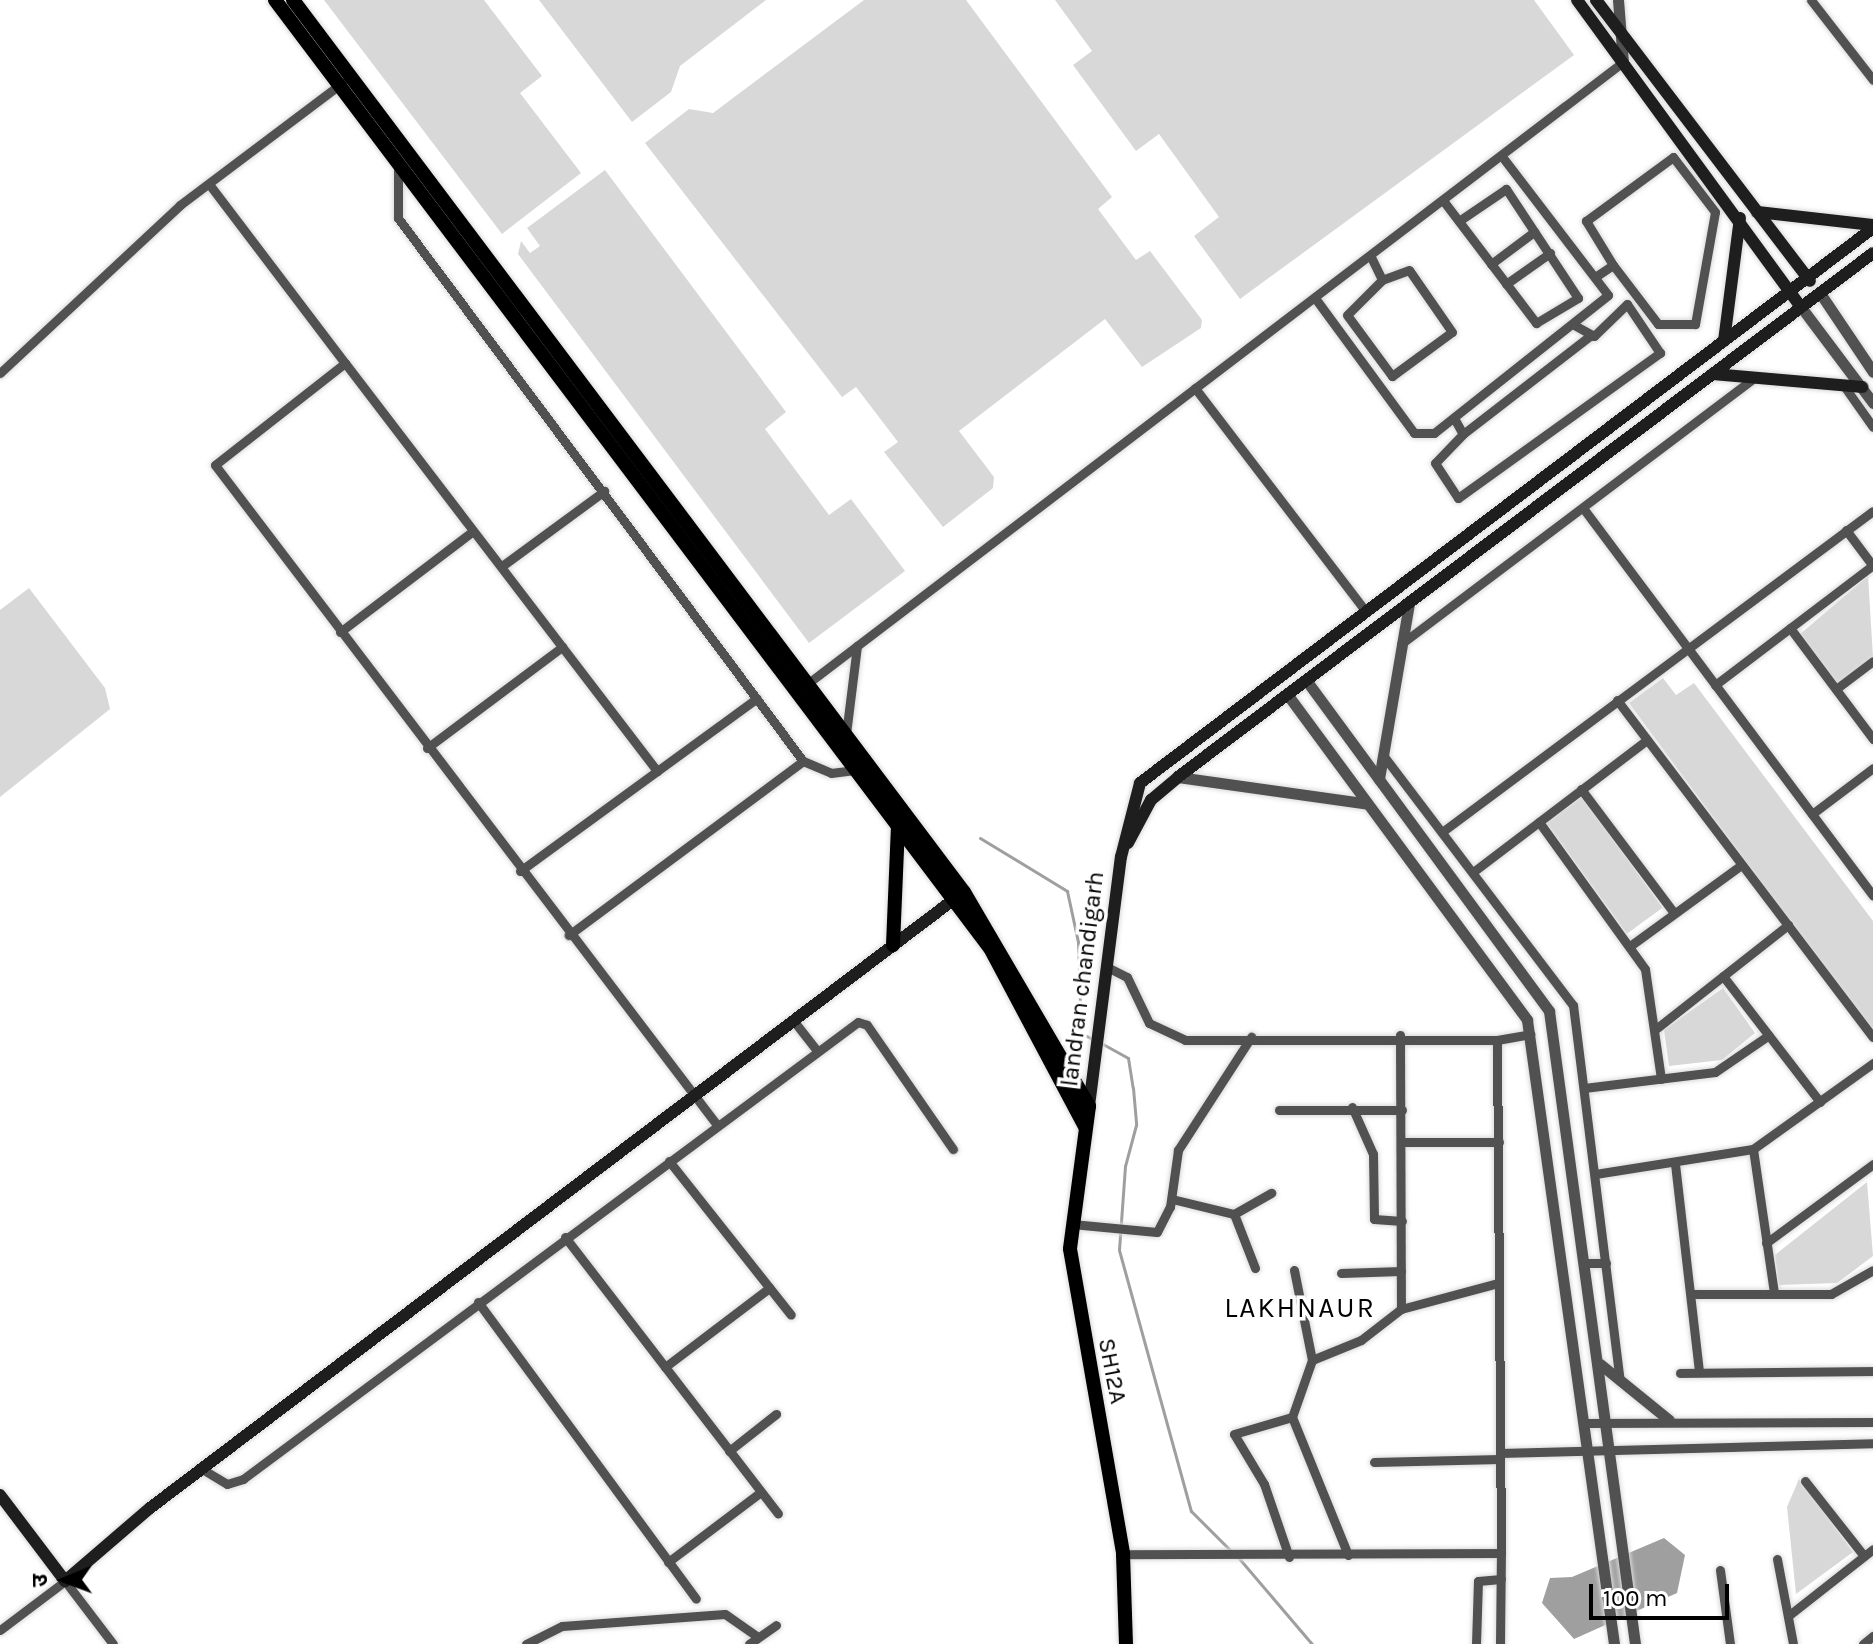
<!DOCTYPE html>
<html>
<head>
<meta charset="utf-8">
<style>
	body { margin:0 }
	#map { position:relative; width:1873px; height:1644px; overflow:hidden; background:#fff; font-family:Karla,"Noto Sans Devanagari",sans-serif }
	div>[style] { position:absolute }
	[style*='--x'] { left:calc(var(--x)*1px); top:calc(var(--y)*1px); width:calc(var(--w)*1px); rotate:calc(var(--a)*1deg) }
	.green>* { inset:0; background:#d8d8d8; transform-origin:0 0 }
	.water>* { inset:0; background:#9f9f9f }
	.stream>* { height:3px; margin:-1.5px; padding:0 1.5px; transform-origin:1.5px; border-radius:1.5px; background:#9f9f9f }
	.roads { filter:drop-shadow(0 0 2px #dbdbdb) drop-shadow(0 0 2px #dbdbdb) }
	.minor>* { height:9px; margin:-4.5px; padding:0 4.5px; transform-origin:4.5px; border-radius:4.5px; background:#515151 }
	.tertiary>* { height:11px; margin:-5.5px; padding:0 5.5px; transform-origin:5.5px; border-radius:5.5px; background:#515151 }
	.secondary>* { height:12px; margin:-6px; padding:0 6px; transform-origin:6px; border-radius:6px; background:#1e1e1e }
	.primary>* { height:14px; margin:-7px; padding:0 7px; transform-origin:7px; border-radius:7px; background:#000 }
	span { translate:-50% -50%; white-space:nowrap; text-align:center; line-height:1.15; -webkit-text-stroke:7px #fff; paint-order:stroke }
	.street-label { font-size:24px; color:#000 }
	.quarter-label { font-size:28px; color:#000; letter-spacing:2px }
	.north { position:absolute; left:24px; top:1540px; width:80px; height:80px; -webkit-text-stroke:6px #fff; paint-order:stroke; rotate:269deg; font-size:22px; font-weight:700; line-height:32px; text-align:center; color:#000 }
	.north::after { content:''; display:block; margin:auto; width:28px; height:36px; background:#000; clip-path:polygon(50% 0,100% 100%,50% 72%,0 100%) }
	.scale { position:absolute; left:1589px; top:1584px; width:140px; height:36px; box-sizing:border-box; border:4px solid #000; border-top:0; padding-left:10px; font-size:24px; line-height:28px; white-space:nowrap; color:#000; -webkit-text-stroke:6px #fff; paint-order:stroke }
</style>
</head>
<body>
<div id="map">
	<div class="green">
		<div style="clip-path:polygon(324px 0,484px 0,542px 76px,520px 93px,581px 173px,502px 234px)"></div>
		<div style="clip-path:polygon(539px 0,766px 0,680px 66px,671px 92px,632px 122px)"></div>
		<div style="clip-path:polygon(864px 0,966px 0,1112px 197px,1098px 209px,1136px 260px,1150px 251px,1202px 320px,1201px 328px,1142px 367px,1105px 319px,959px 431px,994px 477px,993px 488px,943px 527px,884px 452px,898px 442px,856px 387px,842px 397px,645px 143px,689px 109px,713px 113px)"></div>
		<div style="clip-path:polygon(1055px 0,1534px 0,1574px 55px,1240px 299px,1194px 236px,1219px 217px,1159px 134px,1136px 151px,1073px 65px,1092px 51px)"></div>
		<div style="clip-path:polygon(605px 170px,786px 412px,765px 429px,829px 515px,851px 499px,905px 571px,809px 643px,518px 254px,521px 241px,530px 253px,540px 246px,527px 228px)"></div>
		<div style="clip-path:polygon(1868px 576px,1873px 657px,1838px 684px,1799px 635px)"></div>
		<div style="clip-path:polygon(29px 588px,105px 688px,110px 709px,0 797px,0 610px)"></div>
		<div style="clip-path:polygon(1663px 678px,1676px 695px,1694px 683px,1873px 921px,1873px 1034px,1629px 703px)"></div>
		<div style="left:1582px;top:797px;width:137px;height:44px;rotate:54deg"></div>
		<div style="clip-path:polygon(1723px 988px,1755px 1033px,1722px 1060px,1669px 1066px,1664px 1030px)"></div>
		<div style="clip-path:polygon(1867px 1182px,1873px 1256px,1837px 1283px,1779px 1285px,1775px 1255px)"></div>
		<div style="clip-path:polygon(1799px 1479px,1853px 1552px,1796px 1594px,1787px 1507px)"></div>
	</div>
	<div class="water">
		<div style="clip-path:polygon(1664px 1538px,1685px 1555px,1677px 1593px,1574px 1639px,1542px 1603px,1550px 1578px,1572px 1577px)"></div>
	</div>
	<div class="stream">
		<div style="--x:980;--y:838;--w:102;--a:31.3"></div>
		<div style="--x:1067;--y:891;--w:52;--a:77.8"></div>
		<div style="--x:1078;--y:942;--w:91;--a:88.1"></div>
		<div style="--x:1081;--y:1033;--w:15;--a:28"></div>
		<div style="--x:1101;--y:1043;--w:31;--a:29"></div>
		<div style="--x:1128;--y:1058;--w:30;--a:81"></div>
		<div style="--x:1133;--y:1088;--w:37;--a:85"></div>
		<div style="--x:1136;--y:1125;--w:42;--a:105"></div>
		<div style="--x:1125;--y:1166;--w:84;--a:94.1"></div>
		<div style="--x:1119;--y:1250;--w:271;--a:74.6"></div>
		<div style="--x:1191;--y:1511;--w:57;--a:45"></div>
		<div style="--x:1237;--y:1556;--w:116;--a:49.6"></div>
	</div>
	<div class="roads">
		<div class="minor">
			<div style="--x:1811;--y:0;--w:101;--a:52.2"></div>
			<div style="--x:398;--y:165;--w:53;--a:90"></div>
			<div style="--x:398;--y:218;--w:677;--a:53.28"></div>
			<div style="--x:803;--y:761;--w:292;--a:143.4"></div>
			<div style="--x:209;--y:184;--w:225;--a:52.8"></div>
			<div style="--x:345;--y:363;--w:165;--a:141.9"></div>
			<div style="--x:215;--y:465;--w:829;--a:52.74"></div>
			<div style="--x:1445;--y:203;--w:151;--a:52.8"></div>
			<div style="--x:1536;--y:323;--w:49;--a:-30.8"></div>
			<div style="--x:1578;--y:298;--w:131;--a:-123.4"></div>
			<div style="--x:1506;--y:189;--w:57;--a:145.8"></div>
			<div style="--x:1371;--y:257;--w:25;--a:64"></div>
			<div style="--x:1382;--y:280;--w:49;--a:135"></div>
			<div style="--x:1347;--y:315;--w:76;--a:53.6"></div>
			<div style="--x:1392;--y:376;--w:74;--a:-36.3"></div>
			<div style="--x:1452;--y:332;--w:75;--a:-124.7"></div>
			<div style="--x:1409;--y:270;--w:29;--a:160"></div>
			<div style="--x:1491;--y:264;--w:54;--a:-36.7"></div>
			<div style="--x:1598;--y:275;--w:18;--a:-34"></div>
			<div style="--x:1613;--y:265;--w:52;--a:-121.5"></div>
			<div style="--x:1586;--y:221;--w:108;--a:-36.3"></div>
			<div style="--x:1673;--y:157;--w:69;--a:52.6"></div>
			<div style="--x:1715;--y:212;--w:114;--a:100.1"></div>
			<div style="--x:1695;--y:324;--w:37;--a:180"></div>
			<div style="--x:1658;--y:324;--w:74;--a:-127.3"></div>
			<div style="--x:1506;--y:284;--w:54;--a:-35.2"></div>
			<div style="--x:1315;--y:298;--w:167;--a:53.7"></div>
			<div style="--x:1414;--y:433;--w:20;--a:0"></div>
			<div style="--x:1434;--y:433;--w:222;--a:-38.4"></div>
			<div style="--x:1608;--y:295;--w:171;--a:-127.4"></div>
			<div style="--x:345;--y:363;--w:514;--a:52.59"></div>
			<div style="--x:0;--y:373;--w:246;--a:-43"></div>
			<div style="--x:180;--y:205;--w:203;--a:-37"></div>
			<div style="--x:1844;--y:386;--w:50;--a:54.7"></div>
			<div style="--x:1195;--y:388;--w:280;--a:52.6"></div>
			<div style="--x:1454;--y:418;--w:18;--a:61"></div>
			<div style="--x:1463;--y:434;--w:40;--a:134"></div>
			<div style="--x:1435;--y:463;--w:42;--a:56.7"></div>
			<div style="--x:1458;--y:498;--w:249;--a:-35.7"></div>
			<div style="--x:1660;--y:353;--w:59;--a:-124"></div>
			<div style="--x:1627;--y:304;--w:46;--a:135.9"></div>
			<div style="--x:1594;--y:336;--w:23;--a:-151"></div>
			<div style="--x:1463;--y:434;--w:160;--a:-37.7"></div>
			<div style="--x:1583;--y:508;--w:484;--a:53.2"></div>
			<div style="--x:1846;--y:530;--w:45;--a:53.1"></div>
			<div style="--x:502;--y:566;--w:127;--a:-36.3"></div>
			<div style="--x:1790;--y:628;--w:139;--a:53.2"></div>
			<div style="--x:340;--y:632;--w:167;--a:-37.2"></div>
			<div style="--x:1401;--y:644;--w:443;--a:-37"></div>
			<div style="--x:807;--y:684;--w:1026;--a:-37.32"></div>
			<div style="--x:1715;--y:685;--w:198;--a:-37.2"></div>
			<div style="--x:1836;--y:689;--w:46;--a:-37.1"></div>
			<div style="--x:1617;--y:700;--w:423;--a:52.8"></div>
			<div style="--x:846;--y:734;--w:89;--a:-82.9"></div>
			<div style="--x:427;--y:748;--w:169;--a:-36.8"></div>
			<div style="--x:1383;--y:755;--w:314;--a:52.8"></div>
			<div style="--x:1573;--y:1005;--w:378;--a:82.9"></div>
			<div style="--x:803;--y:761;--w:30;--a:23"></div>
			<div style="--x:831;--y:773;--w:26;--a:-7"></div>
			<div style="--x:1581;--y:789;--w:155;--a:53.1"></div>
			<div style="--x:1812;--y:814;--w:76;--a:-37"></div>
			<div style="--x:1539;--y:822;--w:181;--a:54.2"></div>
			<div style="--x:1645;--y:969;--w:111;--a:81.7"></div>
			<div style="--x:1442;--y:832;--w:537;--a:-36.68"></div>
			<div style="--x:520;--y:871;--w:293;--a:-36.1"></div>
			<div style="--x:1473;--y:872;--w:218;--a:-37.2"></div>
			<div style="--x:1630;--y:946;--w:137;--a:-36.1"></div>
			<div style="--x:1109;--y:968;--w:20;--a:27"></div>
			<div style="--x:1127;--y:977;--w:51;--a:64.4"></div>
			<div style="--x:1149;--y:1023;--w:40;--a:25"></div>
			<div style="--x:1185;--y:1040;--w:312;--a:0"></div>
			<div style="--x:1497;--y:1040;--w:513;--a:89.55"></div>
			<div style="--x:1501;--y:1553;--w:378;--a:179.8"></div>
			<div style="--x:1723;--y:976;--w:159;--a:52.4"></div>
			<div style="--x:793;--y:1020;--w:39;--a:52"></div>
			<div style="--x:1657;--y:1028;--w:167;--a:-38.2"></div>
			<div style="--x:1400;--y:1035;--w:274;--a:89.8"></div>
			<div style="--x:1497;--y:1040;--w:34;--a:-10"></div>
			<div style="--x:1584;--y:1088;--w:132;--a:-7"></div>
			<div style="--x:1715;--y:1072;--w:65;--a:-34.4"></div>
			<div style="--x:1352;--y:1107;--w:51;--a:65.9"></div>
			<div style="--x:1373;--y:1154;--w:65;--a:89.1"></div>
			<div style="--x:1374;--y:1219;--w:28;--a:4"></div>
			<div style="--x:1279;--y:1110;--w:123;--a:0"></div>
			<div style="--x:1402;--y:1142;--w:97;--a:0"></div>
			<div style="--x:1753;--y:1149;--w:146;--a:81.7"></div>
			<div style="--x:669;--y:1161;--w:196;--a:51.6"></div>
			<div style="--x:1675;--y:1164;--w:208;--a:83.4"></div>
			<div style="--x:1595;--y:1174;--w:160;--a:-9"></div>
			<div style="--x:1753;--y:1149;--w:148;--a:-35.6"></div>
			<div style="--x:1172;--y:1199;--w:64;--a:13.6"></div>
			<div style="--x:1234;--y:1214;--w:43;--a:-29.6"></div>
			<div style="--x:1234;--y:1214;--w:58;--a:68.7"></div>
			<div style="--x:1072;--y:1224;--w:85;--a:5.4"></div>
			<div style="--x:1157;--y:1232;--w:28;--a:-63"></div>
			<div style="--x:1170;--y:1207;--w:58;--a:-82"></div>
			<div style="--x:1178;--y:1150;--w:135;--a:-57.1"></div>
			<div style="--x:565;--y:1237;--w:349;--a:52.4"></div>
			<div style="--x:1766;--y:1243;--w:133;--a:-36.4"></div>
			<div style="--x:1586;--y:1263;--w:20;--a:0"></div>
			<div style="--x:1294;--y:1270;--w:92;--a:78.7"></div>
			<div style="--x:1312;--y:1360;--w:60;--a:109.3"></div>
			<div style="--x:1292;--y:1417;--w:149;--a:67.9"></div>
			<div style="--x:1341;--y:1273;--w:60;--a:-1.9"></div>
			<div style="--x:1692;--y:1294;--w:139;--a:0"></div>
			<div style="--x:1831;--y:1294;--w:48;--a:-29.7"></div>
			<div style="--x:478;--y:1302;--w:368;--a:53.7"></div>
			<div style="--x:1312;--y:1360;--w:53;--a:-22.2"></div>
			<div style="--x:1361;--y:1340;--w:51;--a:-37.8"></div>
			<div style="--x:1401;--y:1309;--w:100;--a:-15"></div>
			<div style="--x:665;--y:1367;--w:131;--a:-37.2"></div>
			<div style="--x:1680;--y:1373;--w:193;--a:-0.6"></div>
			<div style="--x:1583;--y:1423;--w:290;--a:-0.2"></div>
			<div style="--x:729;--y:1451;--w:60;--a:-38.2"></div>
			<div style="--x:1500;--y:1453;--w:373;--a:-1.5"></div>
			<div style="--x:1374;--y:1462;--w:126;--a:-1.4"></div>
			<div style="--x:202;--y:1469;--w:29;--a:31"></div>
			<div style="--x:227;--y:1484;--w:17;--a:-17"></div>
			<div style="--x:243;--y:1479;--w:766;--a:-36.62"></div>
			<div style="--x:858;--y:1022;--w:9;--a:18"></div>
			<div style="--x:867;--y:1025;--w:151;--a:55.3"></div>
			<div style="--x:1805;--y:1481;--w:95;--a:51.8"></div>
			<div style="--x:1289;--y:1557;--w:77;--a:-108.9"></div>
			<div style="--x:1264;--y:1484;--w:58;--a:-121"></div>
			<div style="--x:1234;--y:1434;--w:60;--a:-16.3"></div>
			<div style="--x:1777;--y:1559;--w:86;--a:79.3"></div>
			<div style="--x:668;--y:1562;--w:116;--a:-37"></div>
			<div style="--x:1720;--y:1570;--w:75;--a:82.3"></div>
			<div style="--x:1788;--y:1616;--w:108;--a:-38.2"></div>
			<div style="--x:0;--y:1630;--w:81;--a:-37"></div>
			<div style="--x:65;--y:1581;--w:79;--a:52.7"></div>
			<div style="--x:526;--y:1644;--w:40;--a:-26.6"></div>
			<div style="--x:562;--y:1626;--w:163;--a:-4.2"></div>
			<div style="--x:725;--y:1614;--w:40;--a:34.9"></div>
			<div style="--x:749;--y:1644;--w:33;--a:-35"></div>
			<div style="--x:1476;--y:1644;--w:63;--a:-88.2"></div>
			<div style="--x:1478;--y:1581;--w:23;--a:-5"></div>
			<div style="--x:1500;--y:1644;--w:91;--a:-89.4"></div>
			<div style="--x:1863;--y:1644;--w:13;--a:-39"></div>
		</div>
		<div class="tertiary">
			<div style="--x:1618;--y:0;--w:62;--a:85.4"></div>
			<div style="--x:1820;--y:293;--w:95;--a:56.1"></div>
			<div style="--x:1801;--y:307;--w:120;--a:53.1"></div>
			<div style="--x:1306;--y:680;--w:411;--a:53.7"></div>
			<div style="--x:1549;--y:1011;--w:639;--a:82.26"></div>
			<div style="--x:1287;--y:694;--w:405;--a:53.6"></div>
			<div style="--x:1527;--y:1020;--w:630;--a:82.06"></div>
			<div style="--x:1178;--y:777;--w:188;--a:8"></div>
			<div style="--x:1379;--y:779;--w:179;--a:-80.3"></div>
			<div style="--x:1600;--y:1364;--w:89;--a:39.1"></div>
		</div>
		<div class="secondary">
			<div style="--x:1577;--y:0;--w:380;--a:53.9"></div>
			<div style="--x:1596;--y:0;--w:353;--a:52.7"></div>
			<div style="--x:1757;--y:212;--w:117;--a:6.4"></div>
			<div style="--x:1724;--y:341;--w:124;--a:-82.6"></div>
			<div style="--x:1713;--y:374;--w:150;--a:5"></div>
			<div style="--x:1128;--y:843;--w:49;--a:-61.9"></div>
			<div style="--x:1151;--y:800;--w:35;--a:-40"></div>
			<div style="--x:1178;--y:777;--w:870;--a:-37.01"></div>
			<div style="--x:1089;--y:1106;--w:251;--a:-82.7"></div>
			<div style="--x:1121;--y:857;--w:76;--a:-75.6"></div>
			<div style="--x:1140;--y:783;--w:919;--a:-37.13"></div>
			<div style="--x:0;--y:1495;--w:108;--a:52.9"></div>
			<div style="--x:65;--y:1581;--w:112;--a:-40.7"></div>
			<div style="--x:150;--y:1508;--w:1017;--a:-37.13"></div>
		</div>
		<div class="primary">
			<div style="--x:275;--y:0;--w:1187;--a:52.98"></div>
			<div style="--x:990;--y:948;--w:203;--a:62"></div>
			<div style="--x:293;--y:0;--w:1116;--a:53.05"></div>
			<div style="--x:964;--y:892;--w:248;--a:59.7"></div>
			<div style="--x:1089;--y:1106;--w:144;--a:97.6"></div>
			<div style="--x:1070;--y:1249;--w:310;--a:80.1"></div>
			<div style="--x:1123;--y:1554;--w:90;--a:88.1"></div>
			<div style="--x:893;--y:945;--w:121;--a:-87.6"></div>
		</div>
	</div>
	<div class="street-label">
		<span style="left:1083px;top:979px;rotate:-83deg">landran chandigarh</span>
		<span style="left:1112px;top:1371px;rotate:79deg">SH12A</span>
	</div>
	<div class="quarter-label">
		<span style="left:1300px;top:1308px">LAKHNAUR</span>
	</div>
	<div class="north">उ</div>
	<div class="scale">100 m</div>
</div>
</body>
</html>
